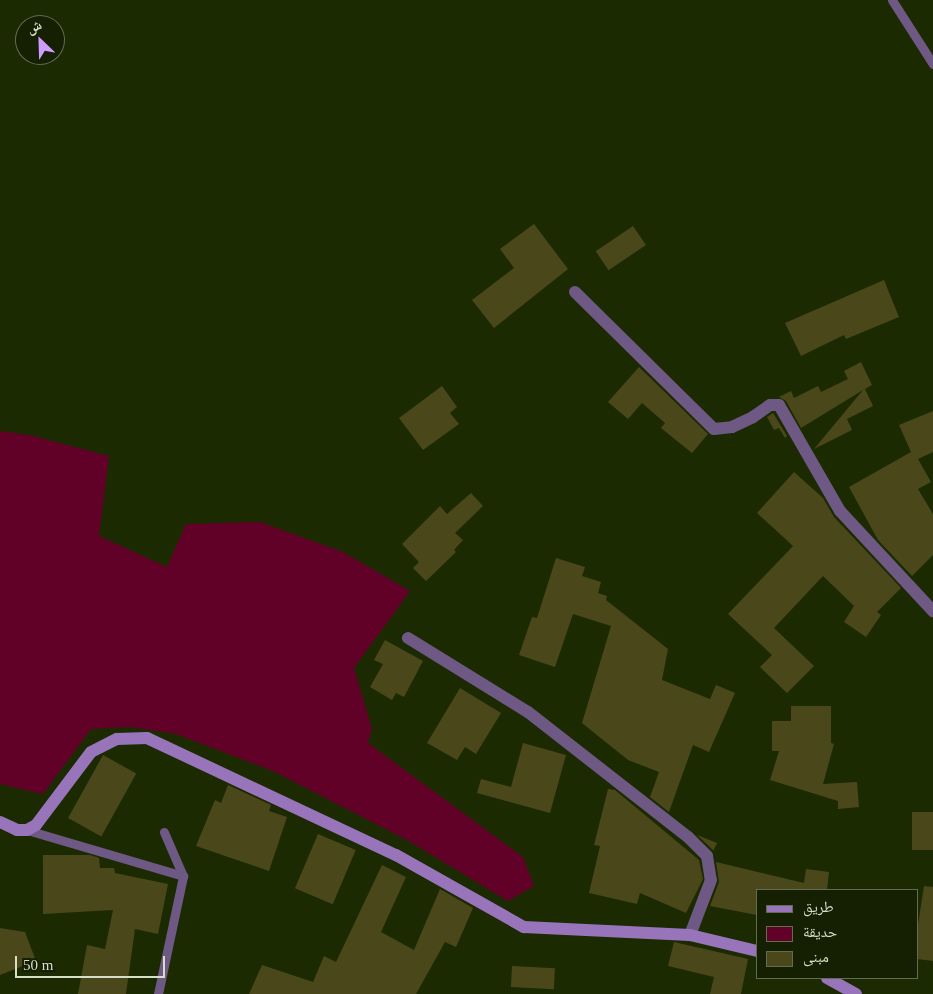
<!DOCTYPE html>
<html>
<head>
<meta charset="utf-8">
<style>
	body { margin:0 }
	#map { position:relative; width:933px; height:994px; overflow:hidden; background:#1c2a01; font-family:"Times New Roman","Noto Naskh Arabic",serif }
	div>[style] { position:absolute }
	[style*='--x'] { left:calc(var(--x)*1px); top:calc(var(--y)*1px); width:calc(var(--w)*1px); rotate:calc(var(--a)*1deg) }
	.green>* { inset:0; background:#620127 }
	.building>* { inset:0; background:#4a481a; transform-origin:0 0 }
	.lane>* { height:9px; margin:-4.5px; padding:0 4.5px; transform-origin:4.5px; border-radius:4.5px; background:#6e5884 }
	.street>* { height:12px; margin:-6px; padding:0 6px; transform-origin:6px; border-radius:6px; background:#6e5884 }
	.secondary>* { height:12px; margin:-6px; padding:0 6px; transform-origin:6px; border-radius:6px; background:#9874ba }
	span { translate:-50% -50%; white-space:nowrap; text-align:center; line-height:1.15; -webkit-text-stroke:4px #151f02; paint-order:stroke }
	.legend { position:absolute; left:756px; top:889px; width:162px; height:90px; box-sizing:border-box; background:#151f02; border:1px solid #626c51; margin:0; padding:6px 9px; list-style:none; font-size:15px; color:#d5dfc8 }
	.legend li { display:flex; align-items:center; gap:10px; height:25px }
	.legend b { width:25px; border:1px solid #626c51 }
	.north { position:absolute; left:15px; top:15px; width:50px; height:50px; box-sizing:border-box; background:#151f02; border:1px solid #626c51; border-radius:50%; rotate:336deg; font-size:14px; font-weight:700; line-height:20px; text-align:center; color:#d5dfc8 }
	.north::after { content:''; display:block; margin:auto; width:18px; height:22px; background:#cf9dff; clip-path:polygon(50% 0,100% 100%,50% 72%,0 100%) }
	.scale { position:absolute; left:15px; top:956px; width:150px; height:22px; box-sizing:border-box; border:2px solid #d5dfc8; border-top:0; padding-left:6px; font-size:15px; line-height:18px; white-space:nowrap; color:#d5dfc8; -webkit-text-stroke:4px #151f02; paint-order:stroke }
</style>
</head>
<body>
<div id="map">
	<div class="green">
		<div style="clip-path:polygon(0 431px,29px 435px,109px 456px,99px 536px,167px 567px,186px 524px,260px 522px,343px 552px,410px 591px,354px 668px,372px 729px,368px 743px,523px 857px,534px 886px,508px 901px,407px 840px,273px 771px,176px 734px,130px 727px,91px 729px,43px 794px,0 784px)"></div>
	</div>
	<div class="building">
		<div style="clip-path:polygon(534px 224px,568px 269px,494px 328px,472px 300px,514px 268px,500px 249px)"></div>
		<div style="left:633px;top:226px;width:23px;height:45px;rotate:56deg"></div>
		<div style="clip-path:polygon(884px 280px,899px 317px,846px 339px,844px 335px,801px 356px,785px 323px)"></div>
		<div style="clip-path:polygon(861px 362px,872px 385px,865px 389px,873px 406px,847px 419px,852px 430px,814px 449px,863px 390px,801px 428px,786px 401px,779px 397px,791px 391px,794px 398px,818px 386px,821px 392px,848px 379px,844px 371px)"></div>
		<div style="clip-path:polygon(639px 367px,708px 434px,692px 453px,661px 428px,665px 423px,642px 403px,628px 419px,608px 402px)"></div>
		<div style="clip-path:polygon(442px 386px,457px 407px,450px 413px,459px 424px,423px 450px,399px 418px)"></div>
		<div style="clip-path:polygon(933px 411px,933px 452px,918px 459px,931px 482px,918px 489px,933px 514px,933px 555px,912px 576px,878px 540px,849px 487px,911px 452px,899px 425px)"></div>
		<div style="clip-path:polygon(773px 413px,787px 436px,785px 438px,779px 428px,774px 430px,767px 417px)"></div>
		<div style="clip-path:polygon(794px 472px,823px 498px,834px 517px,901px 588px,877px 612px,881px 615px,866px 637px,844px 622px,854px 606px,823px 576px,774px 628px,814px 666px,787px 693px,760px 667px,772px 655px,728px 614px,793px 546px,757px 513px)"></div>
		<div style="clip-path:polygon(471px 493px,483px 506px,455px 533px,463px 540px,454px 550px,456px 552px,426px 581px,413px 568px,419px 562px,402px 544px,440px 506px,447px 514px)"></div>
		<div style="clip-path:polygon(556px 558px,585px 567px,582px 576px,601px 582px,598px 593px,607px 596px,606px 600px,668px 649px,662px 680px,710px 699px,716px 685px,735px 693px,709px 752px,693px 745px,669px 812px,650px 797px,659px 772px,628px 760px,582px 723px,611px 626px,573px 614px,555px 667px,519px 655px,532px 617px,537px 618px)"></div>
		<div style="clip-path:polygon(385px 640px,423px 661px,404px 697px,396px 693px,392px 700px,370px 687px,383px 664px,374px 660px)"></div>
		<div style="clip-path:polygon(460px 688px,501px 713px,476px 754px,465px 747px,457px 760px,427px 743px)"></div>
		<div style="clip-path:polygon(791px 706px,831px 706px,831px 743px,834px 744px,823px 784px,857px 782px,859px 807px,838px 809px,838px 801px,770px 780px,779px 751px,772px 751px,772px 721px,791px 721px)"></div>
		<div style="clip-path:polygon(523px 743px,566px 755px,550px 813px,477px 793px,481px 779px,511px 787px)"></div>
		<div style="left:103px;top:755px;width:38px;height:72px;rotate:29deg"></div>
		<div style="clip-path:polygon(228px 785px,271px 805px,269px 811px,287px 817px,269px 871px,196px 846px,215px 800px,221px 803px)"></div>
		<div style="clip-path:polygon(608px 789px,615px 790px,699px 860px,703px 879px,686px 913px,640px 893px,637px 904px,589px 893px,600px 846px,594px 845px)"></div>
		<div style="left:933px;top:812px;width:38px;height:21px;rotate:90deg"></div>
		<div style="left:318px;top:834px;width:41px;height:59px;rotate:23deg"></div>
		<div style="clip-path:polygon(697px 835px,717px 843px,713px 851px,713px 850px)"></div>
		<div style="clip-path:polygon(43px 855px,90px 855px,99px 858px,100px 868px,114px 868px,115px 873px,168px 884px,158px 934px,135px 929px,126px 994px,78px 994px,87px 945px,105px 949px,113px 910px,43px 914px)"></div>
		<div style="clip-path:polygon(716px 862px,804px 883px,806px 869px,829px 872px,827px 890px,757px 890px,757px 915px,710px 906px,719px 882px)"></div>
		<div style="clip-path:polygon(382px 865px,406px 877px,381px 932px,414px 950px,440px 889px,473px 908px,456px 947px,445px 942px,416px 994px,249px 994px,262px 965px,313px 982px,324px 956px,336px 962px)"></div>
		<div style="clip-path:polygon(924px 886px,933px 887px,933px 961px,917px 959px,917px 931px)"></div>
		<div style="clip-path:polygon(0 928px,25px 932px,36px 961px,0 975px)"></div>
		<div style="clip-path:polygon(674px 942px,748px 959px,741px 994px,710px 994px,714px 977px,668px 966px)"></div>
		<div style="left:512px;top:966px;width:43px;height:21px;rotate:3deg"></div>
	</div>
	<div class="lane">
		<div style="--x:892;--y:0;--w:76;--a:57.4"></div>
		<div style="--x:27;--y:830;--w:163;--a:16.4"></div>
		<div style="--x:183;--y:876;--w:48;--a:-113.4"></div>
		<div style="--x:158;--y:994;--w:121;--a:-78"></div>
	</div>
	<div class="street">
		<div style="--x:575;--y:292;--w:195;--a:44.6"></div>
		<div style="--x:714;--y:429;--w:18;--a:-6"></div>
		<div style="--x:732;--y:427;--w:23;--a:-25"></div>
		<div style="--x:753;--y:417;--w:21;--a:-35"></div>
		<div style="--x:770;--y:405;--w:9;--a:0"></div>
		<div style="--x:779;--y:405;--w:122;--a:60.1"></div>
		<div style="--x:840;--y:511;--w:137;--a:47.1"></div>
		<div style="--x:408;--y:638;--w:141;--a:31.7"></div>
		<div style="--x:528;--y:712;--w:203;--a:38"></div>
		<div style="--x:688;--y:837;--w:27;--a:45"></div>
		<div style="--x:707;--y:856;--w:24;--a:81"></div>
		<div style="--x:711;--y:880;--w:59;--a:110.9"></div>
	</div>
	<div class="secondary">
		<div style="--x:0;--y:822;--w:19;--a:25"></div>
		<div style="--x:17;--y:830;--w:10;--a:0"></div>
		<div style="--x:27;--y:830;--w:10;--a:-29"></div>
		<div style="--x:36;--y:825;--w:91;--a:-53"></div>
		<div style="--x:91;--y:752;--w:29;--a:-27"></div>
		<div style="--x:117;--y:739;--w:30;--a:-2"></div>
		<div style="--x:147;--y:738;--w:275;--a:25.2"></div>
		<div style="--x:396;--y:855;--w:147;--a:29.4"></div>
		<div style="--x:524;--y:927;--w:166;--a:2.8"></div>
		<div style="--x:690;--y:935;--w:69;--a:13.4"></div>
		<div style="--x:827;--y:978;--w:33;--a:29"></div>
	</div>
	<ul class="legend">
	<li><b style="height:6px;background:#9874ba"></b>طريق</li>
	<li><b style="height:14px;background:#620127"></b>حديقة</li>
	<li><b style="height:14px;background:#4a481a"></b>مبنى</li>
	</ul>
	<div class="north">ش</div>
	<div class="scale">50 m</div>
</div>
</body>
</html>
